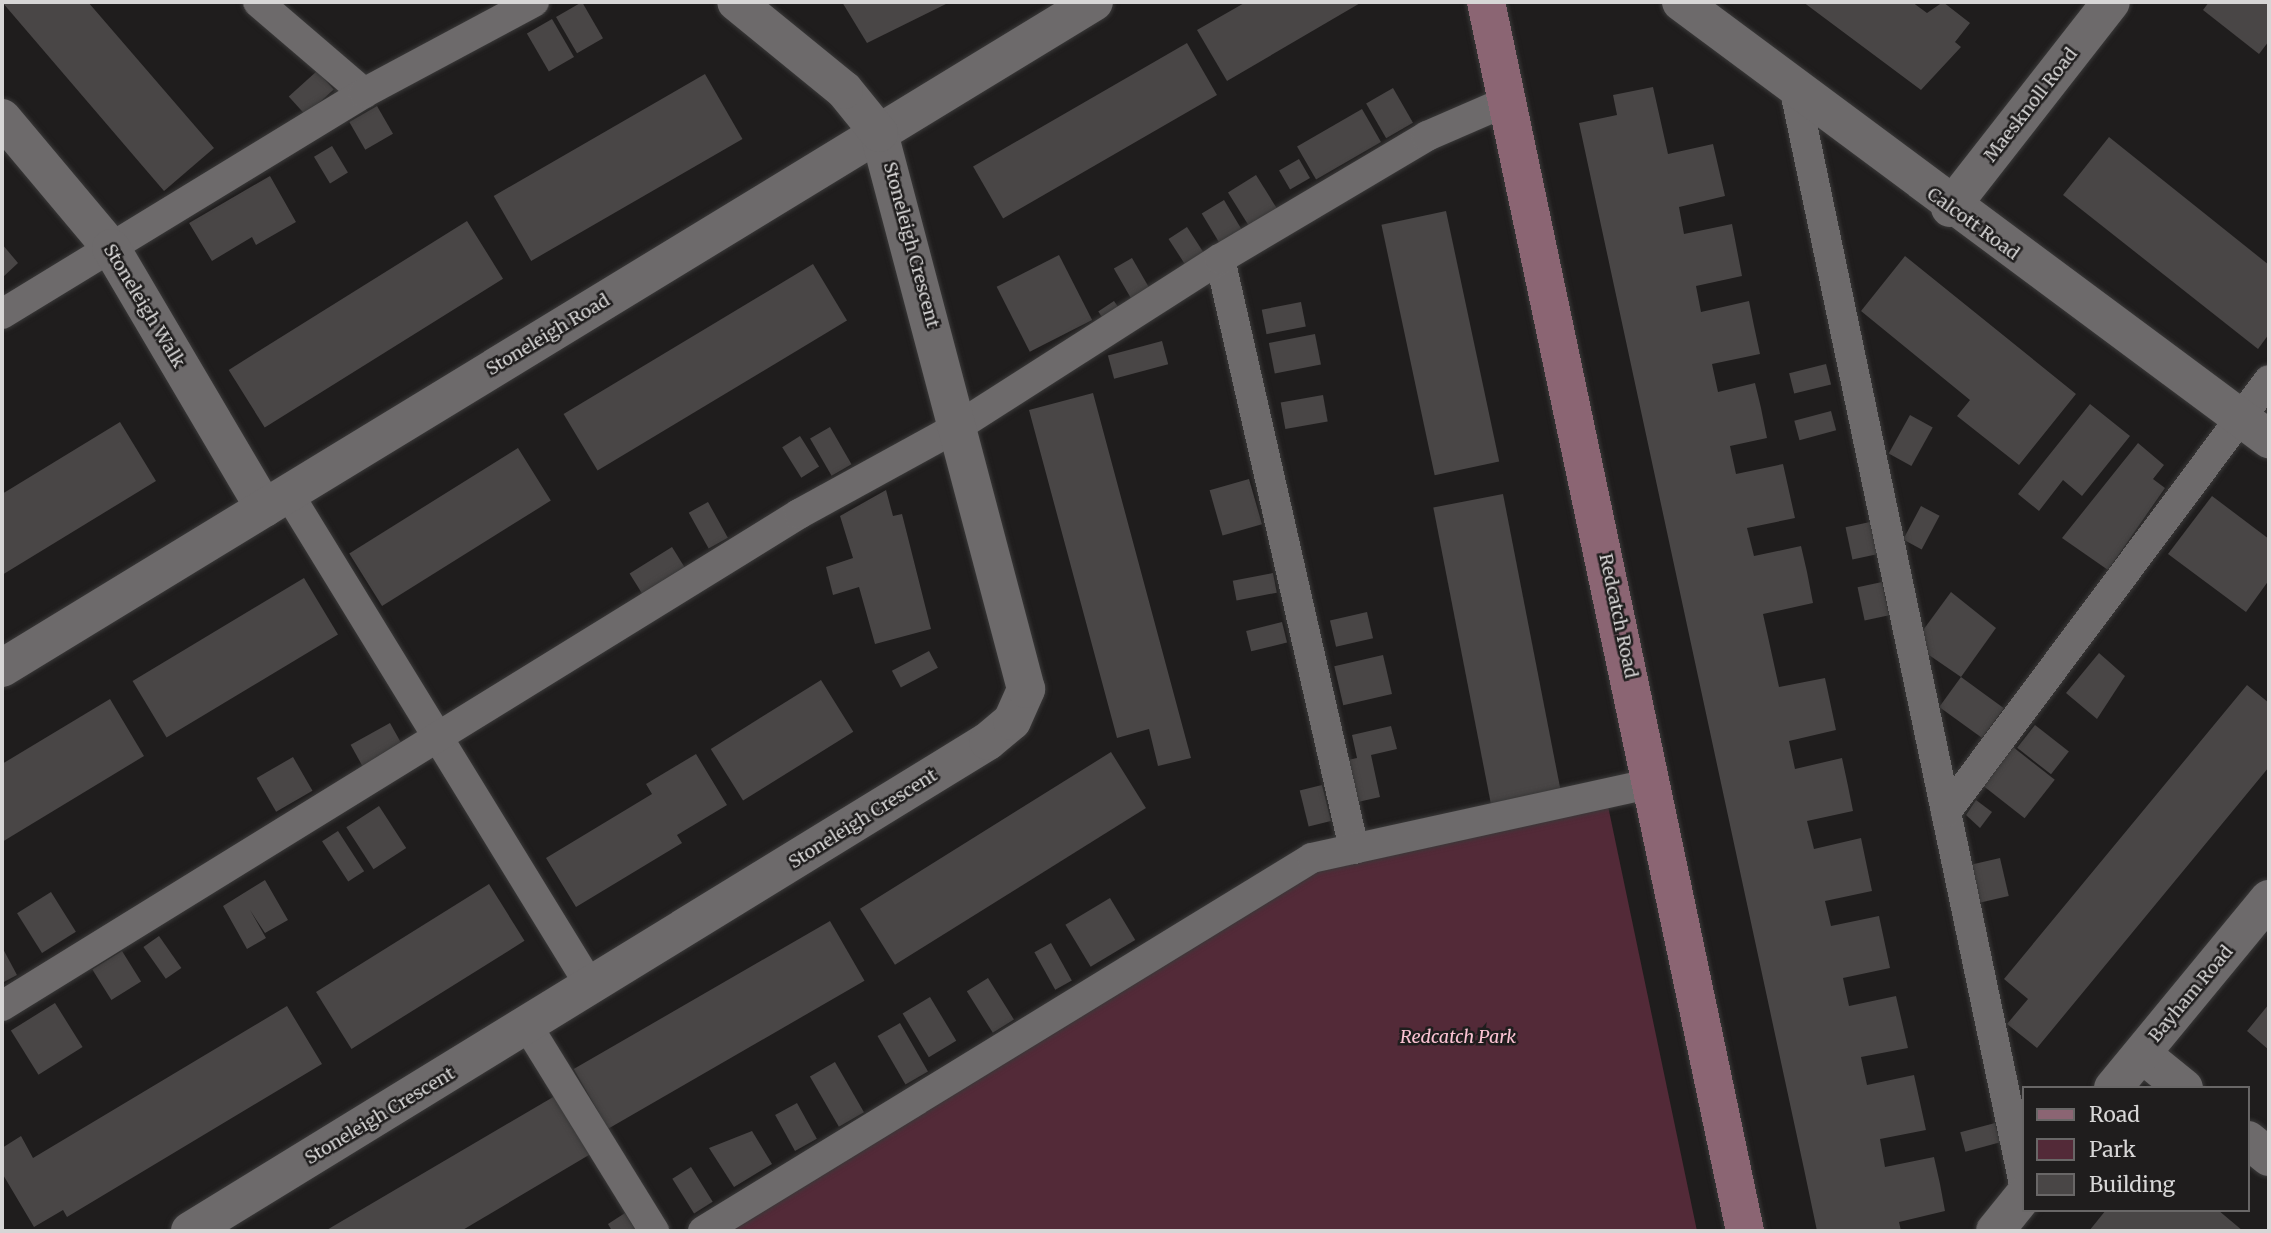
<!DOCTYPE html>
<html>
<head>
<meta charset="utf-8">
<style>
	body { margin:0 }
	#map { position:relative; width:2271px; height:1233px; overflow:hidden; background:#1f1d1d; font-family:Merriweather,serif }
	div>[style] { position:absolute }
	[style*='--x'] { left:calc(var(--x)*1px); top:calc(var(--y)*1px); width:calc(var(--w)*1px); rotate:calc(var(--a)*1deg) }
	.green>* { inset:0; background:#532a38 }
	.building>* { inset:0; background:#494646; transform-origin:0 0 }
	.roads { filter:drop-shadow(0 0 2px #3a3939) drop-shadow(0 0 2px #3a3939) }
	.lane>* { height:30px; margin:-15px; padding:0 15px; transform-origin:15px; border-radius:15px; background:#6d6a6b }
	.street>* { height:38px; margin:-19px; padding:0 19px; transform-origin:19px; border-radius:19px; background:#6d6a6b }
	.secondary>* { height:38px; margin:-19px; padding:0 19px; transform-origin:19px; border-radius:19px; background:#8b6573 }
	span { translate:-50% -50%; white-space:nowrap; text-align:center; line-height:1.15; -webkit-text-stroke:5px #1f1d1d; paint-order:stroke }
	.street-label { font-size:18px; color:#d7d6d6 }
	.park-label { font-size:18px; color:#fac2d2; font-style:italic }
	.frame { position:absolute; inset:0; border:4px solid #d7d6d6; pointer-events:none }
	.legend { position:absolute; left:2022px; top:1086px; width:228px; height:126px; box-sizing:border-box; background:#1f1d1d; border:2px solid #696767; margin:0; padding:9px 12px; list-style:none; font-size:21px; color:#d7d6d6 }
	.legend li { display:flex; align-items:center; gap:14px; height:35px }
	.legend b { width:35px; border:2px solid #696767 }
</style>
</head>
<body>
<div id="map">
	<div class="green">
		<div style="clip-path:polygon(1608px 806px,1697px 1231px,714px 1231px,1317px 870px)"></div>
	</div>
	<div class="building">
		<div style="clip-path:polygon(2px 2px,88px 2px,214px 148px,164px 191px)"></div>
		<div style="left:582px;top:2px;width:42px;height:30px;rotate:60deg"></div>
		<div style="clip-path:polygon(842px 2px,950px 2px,867px 43px)"></div>
		<div style="clip-path:polygon(1246px 2px,1362px 2px,1227px 81px,1197px 30px)"></div>
		<div style="clip-path:polygon(1803px 2px,1912px 2px,1927px 13px,1943px 2px,1970px 23px,1955px 42px,1961px 47px,1921px 90px)"></div>
		<div style="clip-path:polygon(2209px 2px,2269px 2px,2269px 41px,2259px 54px,2203px 10px)"></div>
		<div style="left:552px;top:19px;width:44px;height:29px;rotate:60deg"></div>
		<div style="left:1187px;top:43px;width:60px;height:247px;rotate:60deg"></div>
		<div style="left:317px;top:71px;width:25px;height:38px;rotate:48deg"></div>
		<div style="left:705px;top:74px;width:75px;height:244px;rotate:60deg"></div>
		<div style="clip-path:polygon(1653px 87px,1668px 154px,1713px 144px,1725px 196px,1679px 207px,1684px 234px,1732px 224px,1742px 276px,1696px 286px,1701px 312px,1749px 301px,1754px 326px,1760px 354px,1712px 364px,1718px 392px,1755px 383px,1761px 408px,1767px 438px,1730px 446px,1736px 474px,1783px 464px,1795px 518px,1747px 528px,1754px 556px,1801px 546px,1807px 572px,1813px 603px,1763px 614px,1779px 687px,1825px 678px,1836px 730px,1789px 741px,1795px 769px,1842px 758px,1848px 786px,1853px 811px,1807px 821px,1814px 849px,1861px 838px,1872px 891px,1825px 901px,1831px 926px,1879px 916px,1890px 968px,1843px 978px,1849px 1006px,1896px 996px,1908px 1048px,1861px 1057px,1867px 1085px,1914px 1075px,1926px 1130px,1880px 1139px,1885px 1167px,1934px 1157px,1940px 1184px,1945px 1211px,1899px 1222px,1901px 1231px,1817px 1231px,1804px 1169px,1579px 123px,1617px 115px,1613px 95px)"></div>
		<div style="left:1393px;top:88px;width:40px;height:31px;rotate:60deg"></div>
		<div style="left:377px;top:106px;width:32px;height:32px;rotate:60deg"></div>
		<div style="left:1362px;top:109px;width:38px;height:75px;rotate:60deg"></div>
		<div style="clip-path:polygon(2109px 137px,2269px 265px,2269px 334px,2258px 349px,2063px 195px)"></div>
		<div style="left:332px;top:146px;width:31px;height:21px;rotate:59deg"></div>
		<div style="left:1299px;top:159px;width:22px;height:23px;rotate:60deg"></div>
		<div style="left:1256px;top:175px;width:46px;height:33px;rotate:58deg"></div>
		<div style="clip-path:polygon(270px 176px,296px 222px,256px 245px,252px 237px,212px 261px,189px 223px)"></div>
		<div style="left:1224px;top:200px;width:41px;height:26px;rotate:59deg"></div>
		<div style="left:1446px;top:211px;width:256px;height:66px;rotate:78deg"></div>
		<div style="left:467px;top:221px;width:68px;height:281px;rotate:58deg"></div>
		<div style="left:1187px;top:227px;width:37px;height:22px;rotate:57deg"></div>
		<div style="clip-path:polygon(2px 244px,18px 263px,2px 278px)"></div>
		<div style="left:1059px;top:255px;width:73px;height:70px;rotate:63deg"></div>
		<div style="clip-path:polygon(1905px 256px,2076px 394px,2019px 465px,1957px 416px,1970px 400px,1861px 311px)"></div>
		<div style="left:1132px;top:258px;width:34px;height:21px;rotate:60deg"></div>
		<div style="left:813px;top:264px;width:66px;height:291px;rotate:59deg"></div>
		<div style="left:1114px;top:301px;width:14px;height:19px;rotate:56deg"></div>
		<div style="left:1301px;top:302px;width:25px;height:40px;rotate:79deg"></div>
		<div style="left:1315px;top:334px;width:31px;height:47px;rotate:79deg"></div>
		<div style="left:1162px;top:341px;width:24px;height:56px;rotate:75deg"></div>
		<div style="left:1826px;top:364px;width:21px;height:38px;rotate:76deg"></div>
		<div style="clip-path:polygon(1093px 393px,1191px 758px,1158px 766px,1149px 729px,1117px 738px,1029px 410px)"></div>
		<div style="left:1323px;top:395px;width:27px;height:43px;rotate:80deg"></div>
		<div style="clip-path:polygon(2090px 404px,2130px 436px,2082px 496px,2063px 480px,2039px 511px,2018px 494px)"></div>
		<div style="left:1831px;top:411px;width:20px;height:38px;rotate:75deg"></div>
		<div style="left:1910px;top:415px;width:26px;height:44px;rotate:29deg"></div>
		<div style="clip-path:polygon(120px 422px,156px 481px,2px 575px,2px 494px)"></div>
		<div style="left:830px;top:427px;width:43px;height:23px;rotate:60deg"></div>
		<div style="left:800px;top:436px;width:36px;height:21px;rotate:58deg"></div>
		<div style="clip-path:polygon(2138px 443px,2164px 465px,2153px 479px,2165px 488px,2108px 570px,2062px 538px)"></div>
		<div style="left:518px;top:448px;width:62px;height:199px;rotate:58deg"></div>
		<div style="left:1249px;top:479px;width:47px;height:41px;rotate:74deg"></div>
		<div style="clip-path:polygon(886px 490px,893px 516px,902px 514px,931px 629px,875px 644px,859px 587px,833px 595px,826px 567px,853px 558px,840px 516px)"></div>
		<div style="left:1503px;top:494px;width:307px;height:71px;rotate:79deg"></div>
		<div style="clip-path:polygon(2212px 496px,2269px 539px,2269px 580px,2246px 612px,2168px 554px)"></div>
		<div style="left:708px;top:502px;width:41px;height:22px;rotate:61deg"></div>
		<div style="left:1921px;top:506px;width:21px;height:38px;rotate:28deg"></div>
		<div style="left:1870px;top:522px;width:33px;height:25px;rotate:78deg"></div>
		<div style="left:672px;top:547px;width:32px;height:50px;rotate:58deg"></div>
		<div style="left:1273px;top:573px;width:20px;height:41px;rotate:79deg"></div>
		<div style="left:304px;top:578px;width:66px;height:200px;rotate:59deg"></div>
		<div style="left:1882px;top:582px;width:34px;height:25px;rotate:78deg"></div>
		<div style="clip-path:polygon(1951px 592px,1996px 628px,1961px 677px,1926px 653px,1921px 633px)"></div>
		<div style="left:1367px;top:612px;width:27px;height:38px;rotate:77deg"></div>
		<div style="left:1282px;top:622px;width:21px;height:37px;rotate:76deg"></div>
		<div style="left:929px;top:651px;width:19px;height:42px;rotate:62deg"></div>
		<div style="clip-path:polygon(2099px 653px,2125px 676px,2097px 719px,2066px 693px)"></div>
		<div style="left:1383px;top:655px;width:40px;height:50px;rotate:77deg"></div>
		<div style="left:1961px;top:677px;width:53px;height:37px;rotate:36deg"></div>
		<div style="left:821px;top:680px;width:61px;height:130px;rotate:58deg"></div>
		<div style="clip-path:polygon(2247px 685px,2269px 703px,2269px 767px,2037px 1048px,2007px 1024px,2028px 999px,2004px 979px)"></div>
		<div style="clip-path:polygon(110px 699px,144px 756px,2px 842px,2px 764px)"></div>
		<div style="left:390px;top:723px;width:29px;height:45px;rotate:61deg"></div>
		<div style="left:2035px;top:725px;width:43px;height:29px;rotate:38deg"></div>
		<div style="clip-path:polygon(1391px 726px,1397px 749px,1371px 755px,1380px 797px,1358px 802px,1348px 760px,1357px 758px,1352px 735px)"></div>
		<div style="left:2013px;top:747px;width:53px;height:49px;rotate:38deg"></div>
		<div style="left:1111px;top:752px;width:66px;height:296px;rotate:58deg"></div>
		<div style="clip-path:polygon(696px 754px,727px 805px,677px 835px,682px 843px,576px 907px,546px 858px,652px 794px,646px 784px)"></div>
		<div style="left:293px;top:757px;width:39px;height:42px;rotate:60deg"></div>
		<div style="left:1322px;top:785px;width:37px;height:23px;rotate:76deg"></div>
		<div style="clip-path:polygon(1976px 800px,1992px 812px,1980px 828px,1966px 815px)"></div>
		<div style="left:379px;top:806px;width:50px;height:39px;rotate:57deg"></div>
		<div style="left:338px;top:831px;width:48px;height:19px;rotate:57deg"></div>
		<div style="left:2000px;top:858px;width:39px;height:30px;rotate:77deg"></div>
		<div style="clip-path:polygon(265px 880px,288px 920px,265px 933px,250px 910px,266px 938px,247px 949px,223px 906px)"></div>
		<div style="left:489px;top:884px;width:67px;height:204px;rotate:58deg"></div>
		<div style="left:51px;top:892px;width:47px;height:40px;rotate:58deg"></div>
		<div style="left:1110px;top:898px;width:49px;height:52px;rotate:59deg"></div>
		<div style="left:830px;top:921px;width:69px;height:296px;rotate:60deg"></div>
		<div style="left:159px;top:936px;width:39px;height:19px;rotate:55deg"></div>
		<div style="left:1051px;top:943px;width:43px;height:19px;rotate:61deg"></div>
		<div style="clip-path:polygon(2px 947px,17px 975px,2px 983px)"></div>
		<div style="left:122px;top:951px;width:36px;height:35px;rotate:58deg"></div>
		<div style="left:988px;top:978px;width:49px;height:25px;rotate:58deg"></div>
		<div style="left:930px;top:997px;width:51px;height:32px;rotate:59deg"></div>
		<div style="left:55px;top:1003px;width:52px;height:52px;rotate:58deg"></div>
		<div style="clip-path:polygon(2269px 1004px,2269px 1050px,2247px 1031px)"></div>
		<div style="clip-path:polygon(287px 1006px,322px 1064px,67px 1217px,63px 1210px,34px 1227px,2px 1173px,2px 1148px,21px 1136px,33px 1158px)"></div>
		<div style="left:900px;top:1023px;width:56px;height:26px;rotate:60deg"></div>
		<div style="left:835px;top:1062px;width:58px;height:29px;rotate:60deg"></div>
		<div style="clip-path:polygon(560px 1093px,594px 1152px,461px 1231px,325px 1231px)"></div>
		<div style="left:797px;top:1103px;width:41px;height:25px;rotate:61deg"></div>
		<div style="left:1995px;top:1123px;width:20px;height:36px;rotate:75deg"></div>
		<div style="clip-path:polygon(752px 1131px,772px 1164px,734px 1187px,709px 1148px)"></div>
		<div style="left:691px;top:1167px;width:41px;height:22px;rotate:58deg"></div>
		<div style="clip-path:polygon(2106px 1210px,2218px 1210px,2243px 1231px,2089px 1231px)"></div>
		<div style="clip-path:polygon(625px 1213px,636px 1231px,612px 1231px,608px 1224px)"></div>
	</div>
	<div class="roads">
		<div class="lane">
			<div style="--x:258;--y:2;--w:140;--a:40.6"></div>
			<div style="--x:1795;--y:91;--w:1117;--a:78.17"></div>
			<div style="--x:1220;--y:259;--w:605;--a:77.2"></div>
			<div style="--x:2;--y:314;--w:424;--a:-31.4"></div>
			<div style="--x:364;--y:93;--w:193;--a:-28.2"></div>
			<div style="--x:288;--y:493;--w:580;--a:58.48"></div>
			<div style="--x:1946;--y:812;--w:539;--a:-53.22"></div>
			<div style="--x:2;--y:1006;--w:937;--a:-31.69"></div>
			<div style="--x:799;--y:514;--w:180;--a:-28.8"></div>
			<div style="--x:957;--y:427;--w:312;--a:-32.6"></div>
			<div style="--x:1220;--y:259;--w:241;--a:-30.7"></div>
			<div style="--x:1427;--y:136;--w:88;--a:-23.4"></div>
			<div style="--x:528;--y:1027;--w:240;--a:58.3"></div>
			<div style="--x:703;--y:1231;--w:714;--a:-31.49"></div>
			<div style="--x:1312;--y:858;--w:349;--a:-12.4"></div>
		</div>
		<div class="street">
			<div style="--x:1681;--y:2;--w:733;--a:36.62"></div>
			<div style="--x:2;--y:118;--w:170;--a:50"></div>
			<div style="--x:111;--y:248;--w:302;--a:59.5"></div>
			<div style="--x:1950;--y:208;--w:261;--a:-52"></div>
			<div style="--x:2;--y:668;--w:1279;--a:-31.38"></div>
			<div style="--x:2142;--y:1054;--w:54;--a:39"></div>
			<div style="--x:2113;--y:1088;--w:245;--a:-50.5"></div>
			<div style="--x:2248;--y:1140;--w:27;--a:39"></div>
			<div style="--x:190;--y:1231;--w:936;--a:-31.55"></div>
			<div style="--x:988;--y:741;--w:31;--a:-40"></div>
			<div style="--x:1012;--y:721;--w:35;--a:-66"></div>
			<div style="--x:1026;--y:689;--w:575;--a:-104.81"></div>
			<div style="--x:879;--y:133;--w:55;--a:-129.1"></div>
			<div style="--x:844;--y:90;--w:139;--a:-140.8"></div>
			<div style="--x:1995;--y:1231;--w:46;--a:-51.1"></div>
		</div>
		<div class="secondary">
			<div style="--x:1486;--y:2;--w:1256;--a:78.1"></div>
		</div>
	</div>
	<div class="street-label">
		<span style="left:2031px;top:105px;rotate:-52deg">Maesknoll Road</span>
		<span style="left:1973px;top:224px;rotate:36deg">Calcott Road</span>
		<span style="left:911px;top:245px;rotate:75deg">Stoneleigh Crescent</span>
		<span style="left:144px;top:306px;rotate:59deg">Stoneleigh Walk</span>
		<span style="left:548px;top:335px;rotate:-31deg">Stoneleigh Road</span>
		<span style="left:1618px;top:616px;rotate:78deg">Redcatch Road</span>
		<span style="left:863px;top:819px;rotate:-32deg">Stoneleigh Crescent</span>
		<span style="left:2191px;top:994px;rotate:-50deg">Bayham Road</span>
		<span style="left:380px;top:1116px;rotate:-31deg">Stoneleigh Crescent</span>
	</div>
	<div class="park-label">
		<span style="left:1458px;top:1037px">Redcatch Park</span>
	</div>
	<div class="frame"></div>
	<ul class="legend">
	<li><b style="height:9px;background:#8b6573"></b>Road</li>
	<li><b style="height:19px;background:#532a38"></b>Park</li>
	<li><b style="height:19px;background:#494646"></b>Building</li>
	</ul>
</div>
</body>
</html>
